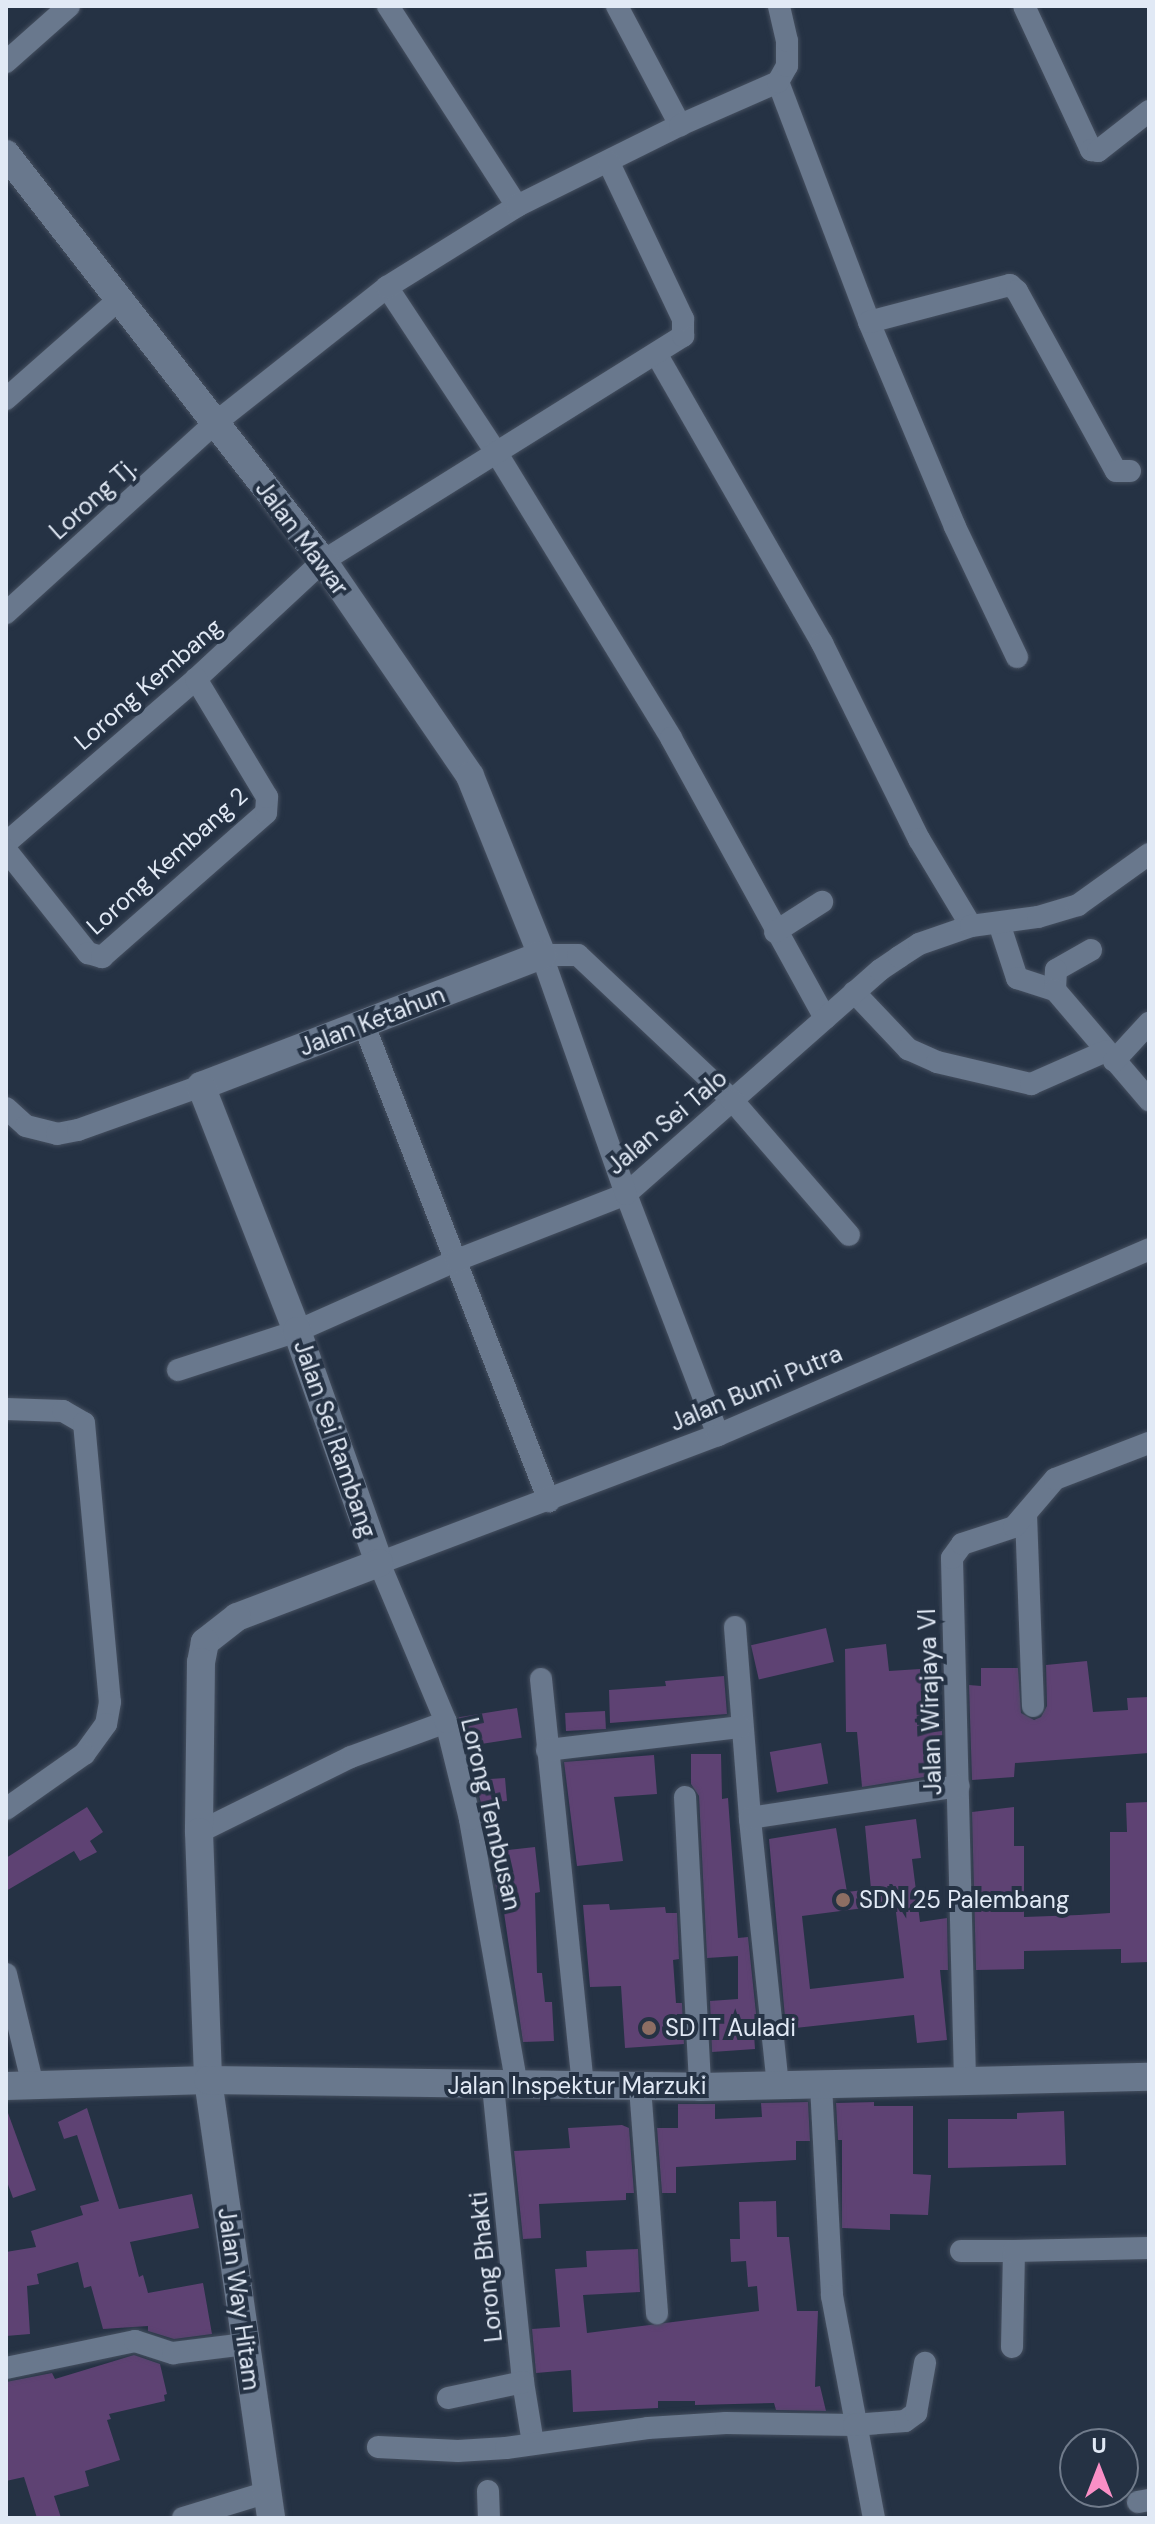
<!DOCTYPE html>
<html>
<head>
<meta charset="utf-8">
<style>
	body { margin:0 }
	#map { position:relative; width:1155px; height:2524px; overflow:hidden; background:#253244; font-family:"DM Sans",sans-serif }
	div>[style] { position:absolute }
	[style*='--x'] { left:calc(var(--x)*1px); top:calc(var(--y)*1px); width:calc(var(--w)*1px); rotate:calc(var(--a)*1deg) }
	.building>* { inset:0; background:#5e4273; transform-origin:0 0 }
	.roads { filter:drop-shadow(0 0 2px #454f5f) drop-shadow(0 0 2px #454f5f) }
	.minor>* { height:22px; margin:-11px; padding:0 11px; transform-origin:11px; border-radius:11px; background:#69788d }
	.tertiary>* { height:28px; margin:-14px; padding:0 14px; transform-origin:14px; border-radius:14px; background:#69788d }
	.dots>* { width:22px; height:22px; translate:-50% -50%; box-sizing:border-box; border:4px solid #253244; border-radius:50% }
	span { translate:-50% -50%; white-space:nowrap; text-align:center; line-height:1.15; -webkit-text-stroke:8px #253244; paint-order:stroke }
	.street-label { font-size:24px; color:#e1e9f5 }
	.poi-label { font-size:24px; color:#e1e9f5 }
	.left { translate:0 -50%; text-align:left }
	.frame { position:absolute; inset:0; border:8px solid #e1e9f5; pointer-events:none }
	.north { position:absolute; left:1059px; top:2428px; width:80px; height:80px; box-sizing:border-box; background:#253244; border:2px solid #707b8b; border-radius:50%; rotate:0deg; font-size:22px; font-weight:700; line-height:32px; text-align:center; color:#e1e9f5 }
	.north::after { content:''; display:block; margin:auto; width:28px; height:36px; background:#fa8fc6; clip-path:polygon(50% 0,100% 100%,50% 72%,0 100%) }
</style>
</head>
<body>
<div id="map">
	<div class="building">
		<div style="left:826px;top:1628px;width:35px;height:77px;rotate:77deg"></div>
		<div style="clip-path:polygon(886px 1644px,889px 1671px,920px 1669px,926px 1733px,942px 1731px,943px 1774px,862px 1787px,857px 1732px,846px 1732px,845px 1649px)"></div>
		<div style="clip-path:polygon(1087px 1661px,1093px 1712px,1128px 1710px,1127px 1698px,1149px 1697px,1149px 1753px,1015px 1763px,1014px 1777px,972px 1780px,969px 1685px,981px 1686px,981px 1668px,1018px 1668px,1021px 1713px,1034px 1720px,1041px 1717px,1047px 1706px,1046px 1665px)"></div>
		<div style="clip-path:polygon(724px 1676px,727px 1714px,610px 1723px,609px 1690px,666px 1686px,665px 1681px)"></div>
		<div style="left:517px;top:1708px;width:30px;height:59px;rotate:81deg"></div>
		<div style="left:605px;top:1711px;width:18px;height:40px;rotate:87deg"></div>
		<div style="left:821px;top:1743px;width:41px;height:52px;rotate:80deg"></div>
		<div style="clip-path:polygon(691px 1754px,721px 1754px,722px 1799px,728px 1798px,738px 1938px,748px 1937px,758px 2032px,754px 2033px,755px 2049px,712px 2052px,710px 2001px,738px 1999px,738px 1956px,707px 1958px,699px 1796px,691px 1784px)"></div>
		<div style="clip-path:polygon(654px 1755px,657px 1794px,614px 1797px,623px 1861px,577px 1866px,564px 1762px)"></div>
		<div style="clip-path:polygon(505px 1778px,507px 1801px,481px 1803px,475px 1780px)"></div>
		<div style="clip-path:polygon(1149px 1802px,1149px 1962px,1121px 1963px,1121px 1949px,1024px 1951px,1024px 1969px,976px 1970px,972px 1812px,1014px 1807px,1014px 1846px,1024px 1846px,1024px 1917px,1079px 1915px,1110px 1913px,1110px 1832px,1127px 1832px,1126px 1803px)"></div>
		<div style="clip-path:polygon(87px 1807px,103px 1832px,90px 1841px,97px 1852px,80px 1861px,74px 1851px,6px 1891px,6px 1858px)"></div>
		<div style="clip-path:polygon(evenodd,916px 1819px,921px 1858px,912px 1859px,920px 1922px,947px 1918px,948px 1970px,940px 1970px,947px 2040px,917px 2043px,914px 2015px,786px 2029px,769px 1839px,836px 1828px,847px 1892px,871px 1889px,865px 1826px,916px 1819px,895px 1904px,904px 1978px,810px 1989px,802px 1916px,895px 1904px)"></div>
		<div style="clip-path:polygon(535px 1847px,540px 1892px,535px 1893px,537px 1973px,542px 1973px,545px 2002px,552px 2002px,554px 2041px,523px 2042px,502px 1899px,498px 1900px,490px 1852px)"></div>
		<div style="clip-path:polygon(609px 1904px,610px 1910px,665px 1907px,666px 1913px,677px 1913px,679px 1959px,673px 1960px,676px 2003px,682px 2003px,684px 2044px,625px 2048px,621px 1986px,590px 1987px,583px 1905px)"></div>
		<div style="clip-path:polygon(808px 2102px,810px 2141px,796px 2141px,796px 2160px,676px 2167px,676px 2193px,662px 2193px,657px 2128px,678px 2128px,678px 2104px,715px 2104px,715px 2119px,762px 2117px,761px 2103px)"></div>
		<div style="clip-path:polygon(874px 2102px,874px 2106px,913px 2106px,913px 2174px,931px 2175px,928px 2215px,890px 2214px,890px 2230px,842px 2228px,842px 2140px,838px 2140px,836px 2103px)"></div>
		<div style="clip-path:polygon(87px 2108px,119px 2209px,192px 2194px,199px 2228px,130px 2242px,139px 2277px,143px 2275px,148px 2293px,203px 2283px,212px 2334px,174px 2339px,148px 2331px,148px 2326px,103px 2329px,91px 2286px,84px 2288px,78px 2262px,37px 2274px,39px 2284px,27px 2286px,30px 2334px,6px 2336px,6px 2252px,36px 2247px,31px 2231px,83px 2215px,80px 2206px,99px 2201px,77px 2135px,64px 2139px,58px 2122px)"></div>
		<div style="clip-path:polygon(1064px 2111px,1066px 2165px,948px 2168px,948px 2119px,1017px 2119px,1017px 2113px)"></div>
		<div style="clip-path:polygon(8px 2113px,36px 2190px,13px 2198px,6px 2179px)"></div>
		<div style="clip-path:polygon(622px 2125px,629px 2128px,634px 2193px,626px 2193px,626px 2200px,539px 2204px,541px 2238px,523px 2239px,514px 2151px,570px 2148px,568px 2128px)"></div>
		<div style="clip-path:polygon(776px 2201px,777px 2237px,789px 2237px,797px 2311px,818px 2311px,815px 2387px,820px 2386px,826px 2411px,776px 2410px,774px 2403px,695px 2405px,695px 2401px,658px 2401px,658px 2408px,573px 2412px,571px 2370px,536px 2373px,532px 2329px,560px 2327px,555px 2269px,587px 2267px,586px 2251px,638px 2249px,640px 2292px,583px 2295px,587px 2333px,759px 2311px,757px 2286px,748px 2287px,746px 2261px,731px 2262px,730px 2239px,740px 2239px,739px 2202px)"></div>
		<div style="clip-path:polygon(134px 2355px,160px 2364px,167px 2394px,164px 2395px,165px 2401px,109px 2414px,111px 2419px,107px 2420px,120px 2460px,85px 2471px,89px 2486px,54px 2496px,61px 2518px,37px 2518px,24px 2477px,6px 2481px,6px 2382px,52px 2373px,55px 2379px)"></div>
	</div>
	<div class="roads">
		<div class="minor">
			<div style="--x:388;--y:6;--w:238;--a:57.2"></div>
			<div style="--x:617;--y:6;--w:135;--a:62.1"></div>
			<div style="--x:1024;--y:6;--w:159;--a:65"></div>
			<div style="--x:1091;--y:150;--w:7;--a:8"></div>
			<div style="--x:1098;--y:151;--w:65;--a:-38.1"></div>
			<div style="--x:6;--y:62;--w:84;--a:-41.6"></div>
			<div style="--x:778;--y:82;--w:257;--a:69.2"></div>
			<div style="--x:869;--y:322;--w:222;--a:67.2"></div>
			<div style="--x:955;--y:527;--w:144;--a:64.5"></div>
			<div style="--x:387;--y:287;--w:198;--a:56.6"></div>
			<div style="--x:496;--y:452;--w:335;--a:58.5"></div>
			<div style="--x:671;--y:738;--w:320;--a:61.2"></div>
			<div style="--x:869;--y:322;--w:146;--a:-14.7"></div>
			<div style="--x:1010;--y:285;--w:9;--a:41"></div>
			<div style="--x:1017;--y:291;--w:205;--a:61.2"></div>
			<div style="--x:1116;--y:471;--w:14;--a:0"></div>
			<div style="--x:657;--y:355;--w:332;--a:60.2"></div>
			<div style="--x:822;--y:643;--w:219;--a:63.7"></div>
			<div style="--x:919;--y:839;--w:101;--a:59.1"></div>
			<div style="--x:6;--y:399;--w:148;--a:-41.4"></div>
			<div style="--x:6;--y:613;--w:282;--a:-42.3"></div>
			<div style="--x:215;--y:423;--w:219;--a:-38.3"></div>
			<div style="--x:387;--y:287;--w:153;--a:-31.9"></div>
			<div style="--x:517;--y:206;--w:182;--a:-26.4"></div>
			<div style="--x:680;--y:125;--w:107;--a:-23.7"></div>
			<div style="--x:778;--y:82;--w:18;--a:-61"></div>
			<div style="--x:787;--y:66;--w:25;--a:-90"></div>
			<div style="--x:787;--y:41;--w:36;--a:-103"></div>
			<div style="--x:6;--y:843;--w:251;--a:-40.8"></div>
			<div style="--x:196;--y:679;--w:173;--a:-42.9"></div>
			<div style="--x:323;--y:561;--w:425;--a:-32"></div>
			<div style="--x:683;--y:336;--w:17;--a:-90"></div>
			<div style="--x:683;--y:319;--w:173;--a:-115.4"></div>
			<div style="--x:6;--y:850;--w:132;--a:51.5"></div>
			<div style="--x:88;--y:953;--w:15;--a:16"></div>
			<div style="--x:102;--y:957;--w:218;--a:-41.3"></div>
			<div style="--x:266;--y:813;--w:16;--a:-86"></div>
			<div style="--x:267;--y:797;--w:138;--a:-121"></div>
			<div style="--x:999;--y:923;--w:58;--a:71.9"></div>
			<div style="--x:1017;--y:978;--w:40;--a:18"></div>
			<div style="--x:775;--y:932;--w:56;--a:-32.6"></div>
			<div style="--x:1091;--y:950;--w:40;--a:150.3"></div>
			<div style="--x:1056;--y:970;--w:20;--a:93"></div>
			<div style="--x:1055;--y:990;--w:145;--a:49.5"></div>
			<div style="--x:854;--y:992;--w:79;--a:46.5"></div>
			<div style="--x:908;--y:1049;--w:32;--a:24"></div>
			<div style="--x:937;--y:1062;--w:97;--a:13.2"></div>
			<div style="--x:1031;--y:1084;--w:82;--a:-23.7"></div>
			<div style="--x:364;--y:1025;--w:511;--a:68.76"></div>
			<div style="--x:1114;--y:1061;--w:52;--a:-47.4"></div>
			<div style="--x:6;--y:1108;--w:27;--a:42"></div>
			<div style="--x:26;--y:1126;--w:32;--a:14"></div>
			<div style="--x:57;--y:1134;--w:21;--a:-11"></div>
			<div style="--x:78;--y:1130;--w:131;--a:-19.7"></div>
			<div style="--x:178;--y:1370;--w:125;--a:-18.1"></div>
			<div style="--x:297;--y:1331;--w:175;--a:-23.9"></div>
			<div style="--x:457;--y:1260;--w:181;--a:-21.3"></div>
			<div style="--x:626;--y:1194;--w:339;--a:-41.4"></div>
			<div style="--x:880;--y:970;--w:23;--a:-34"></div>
			<div style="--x:899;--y:957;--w:24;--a:-33"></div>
			<div style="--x:919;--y:944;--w:55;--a:-19.1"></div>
			<div style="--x:971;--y:926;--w:68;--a:-7.7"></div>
			<div style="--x:1038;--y:917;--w:42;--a:-16.7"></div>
			<div style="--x:1078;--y:905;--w:87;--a:-35.7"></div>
			<div style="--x:6;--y:1409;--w:57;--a:2"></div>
			<div style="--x:63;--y:1411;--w:24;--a:30"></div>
			<div style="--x:84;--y:1423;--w:280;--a:84.7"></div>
			<div style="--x:110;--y:1702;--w:22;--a:100"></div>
			<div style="--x:106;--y:1724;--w:37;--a:126"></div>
			<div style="--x:84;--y:1754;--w:95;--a:144.8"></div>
			<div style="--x:718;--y:1435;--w:258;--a:-110.9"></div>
			<div style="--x:626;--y:1194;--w:253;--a:-109.4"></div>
			<div style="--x:542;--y:955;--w:36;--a:0"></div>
			<div style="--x:578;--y:955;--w:213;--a:43.3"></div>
			<div style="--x:733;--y:1101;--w:177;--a:49.1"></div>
			<div style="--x:1026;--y:1515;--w:191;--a:87.9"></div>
			<div style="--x:735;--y:1627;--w:192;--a:85.5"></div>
			<div style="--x:541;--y:1679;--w:410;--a:84.1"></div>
			<div style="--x:547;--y:1750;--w:195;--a:-6.8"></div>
			<div style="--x:685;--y:1797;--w:290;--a:87"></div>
			<div style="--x:199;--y:1832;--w:169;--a:-26.3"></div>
			<div style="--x:351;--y:1757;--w:101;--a:-20.2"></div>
			<div style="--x:6;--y:1974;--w:115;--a:76.4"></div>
			<div style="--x:965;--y:2080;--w:522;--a:-91.43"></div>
			<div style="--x:952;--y:1558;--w:17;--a:-54"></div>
			<div style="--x:962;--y:1544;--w:55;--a:-18.1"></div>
			<div style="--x:1014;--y:1527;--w:63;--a:-49.5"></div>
			<div style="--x:1055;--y:1479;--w:101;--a:-21"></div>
			<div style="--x:821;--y:2085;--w:211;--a:87"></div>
			<div style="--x:832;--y:2296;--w:226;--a:79.3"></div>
			<div style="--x:493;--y:2086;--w:298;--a:84.2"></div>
			<div style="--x:523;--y:2382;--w:62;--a:80.7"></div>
			<div style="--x:517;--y:2086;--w:271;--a:-100"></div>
			<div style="--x:470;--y:1819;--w:100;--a:-103.9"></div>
			<div style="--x:446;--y:1722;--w:173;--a:-112.8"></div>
			<div style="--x:379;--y:1563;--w:362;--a:-20.7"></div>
			<div style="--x:718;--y:1435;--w:469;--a:-23.3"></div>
			<div style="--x:778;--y:2086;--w:269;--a:-96"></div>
			<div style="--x:750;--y:1818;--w:211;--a:-8.7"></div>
			<div style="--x:640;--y:2087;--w:227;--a:85.7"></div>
			<div style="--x:961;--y:2251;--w:53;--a:0"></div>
			<div style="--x:1012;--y:2347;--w:96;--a:-88.8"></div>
			<div style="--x:1014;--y:2251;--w:135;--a:-1.3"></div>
			<div style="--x:6;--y:2368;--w:132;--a:-11.8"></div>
			<div style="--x:135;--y:2341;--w:40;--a:18"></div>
			<div style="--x:173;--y:2353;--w:73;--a:-7.1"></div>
			<div style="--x:448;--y:2398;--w:77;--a:-12"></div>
			<div style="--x:378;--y:2447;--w:80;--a:2.9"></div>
			<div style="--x:458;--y:2451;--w:48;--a:-3.6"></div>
			<div style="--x:506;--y:2448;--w:143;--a:-8"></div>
			<div style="--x:648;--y:2428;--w:78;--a:-3.7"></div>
			<div style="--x:726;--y:2423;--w:128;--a:0.9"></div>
			<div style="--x:854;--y:2425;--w:51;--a:-4.5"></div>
			<div style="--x:905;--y:2421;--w:14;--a:-36"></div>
			<div style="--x:916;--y:2413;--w:51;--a:-79.8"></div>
			<div style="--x:488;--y:2491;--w:27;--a:88"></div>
			<div style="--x:1138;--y:2502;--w:11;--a:-10"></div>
			<div style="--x:183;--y:2518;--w:89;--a:-17"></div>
		</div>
		<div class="tertiary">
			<div style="--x:6;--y:154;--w:516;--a:52.09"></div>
			<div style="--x:323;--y:561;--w:260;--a:55.6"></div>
			<div style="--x:470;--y:776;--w:193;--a:68.1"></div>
			<div style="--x:542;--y:955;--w:365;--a:159"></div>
			<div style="--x:201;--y:1086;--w:263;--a:68.6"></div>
			<div style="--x:297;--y:1331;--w:246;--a:70.5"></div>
			<div style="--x:379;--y:1563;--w:152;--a:159.2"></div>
			<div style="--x:237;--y:1617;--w:41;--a:142"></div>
			<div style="--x:205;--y:1642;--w:20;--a:101"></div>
			<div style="--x:201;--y:1662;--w:170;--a:90.7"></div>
			<div style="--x:199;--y:1832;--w:248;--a:87.9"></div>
			<div style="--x:208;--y:2080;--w:443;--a:81.8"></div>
			<div style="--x:6;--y:2086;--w:202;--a:-1.7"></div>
			<div style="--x:208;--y:2080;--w:492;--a:0.8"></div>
			<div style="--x:700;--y:2087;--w:449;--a:-1.3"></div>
		</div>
	</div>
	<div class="dots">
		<div style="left:843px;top:1900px;background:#8d6e63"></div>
		<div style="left:649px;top:2028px;background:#8d6e63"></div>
	</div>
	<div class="street-label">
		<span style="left:93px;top:499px;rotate:-42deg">Lorong Tj.</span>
		<span style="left:302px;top:538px;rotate:53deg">Jalan Mawar</span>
		<span style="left:148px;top:684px;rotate:-41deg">Lorong Kembang</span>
		<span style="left:167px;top:861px;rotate:-42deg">Lorong Kembang 2</span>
		<span style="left:372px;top:1021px;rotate:-21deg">Jalan Ketahun</span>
		<span style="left:667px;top:1122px;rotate:-40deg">Jalan Sei Talo</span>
		<span style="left:756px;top:1388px;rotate:-23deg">Jalan Bumi Putra</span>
		<span style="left:335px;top:1439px;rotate:71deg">Jalan Sei Rambang</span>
		<span style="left:930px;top:1702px;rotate:-92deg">Jalan Wirajaya VI</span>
		<span style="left:491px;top:1814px;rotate:77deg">Lorong Tembusan</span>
		<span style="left:577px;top:2086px">Jalan Inspektur Marzuki</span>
		<span style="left:486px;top:2267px;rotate:-96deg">Lorong Bhakti</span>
		<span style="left:239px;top:2299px;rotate:82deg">Jalan Way Hitam</span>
	</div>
	<div class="poi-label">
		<span class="left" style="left:859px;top:1900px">SDN 25 Palembang</span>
		<span class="left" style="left:665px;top:2028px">SD IT Auladi</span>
	</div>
	<div class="frame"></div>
	<div class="north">U</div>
</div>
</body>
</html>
